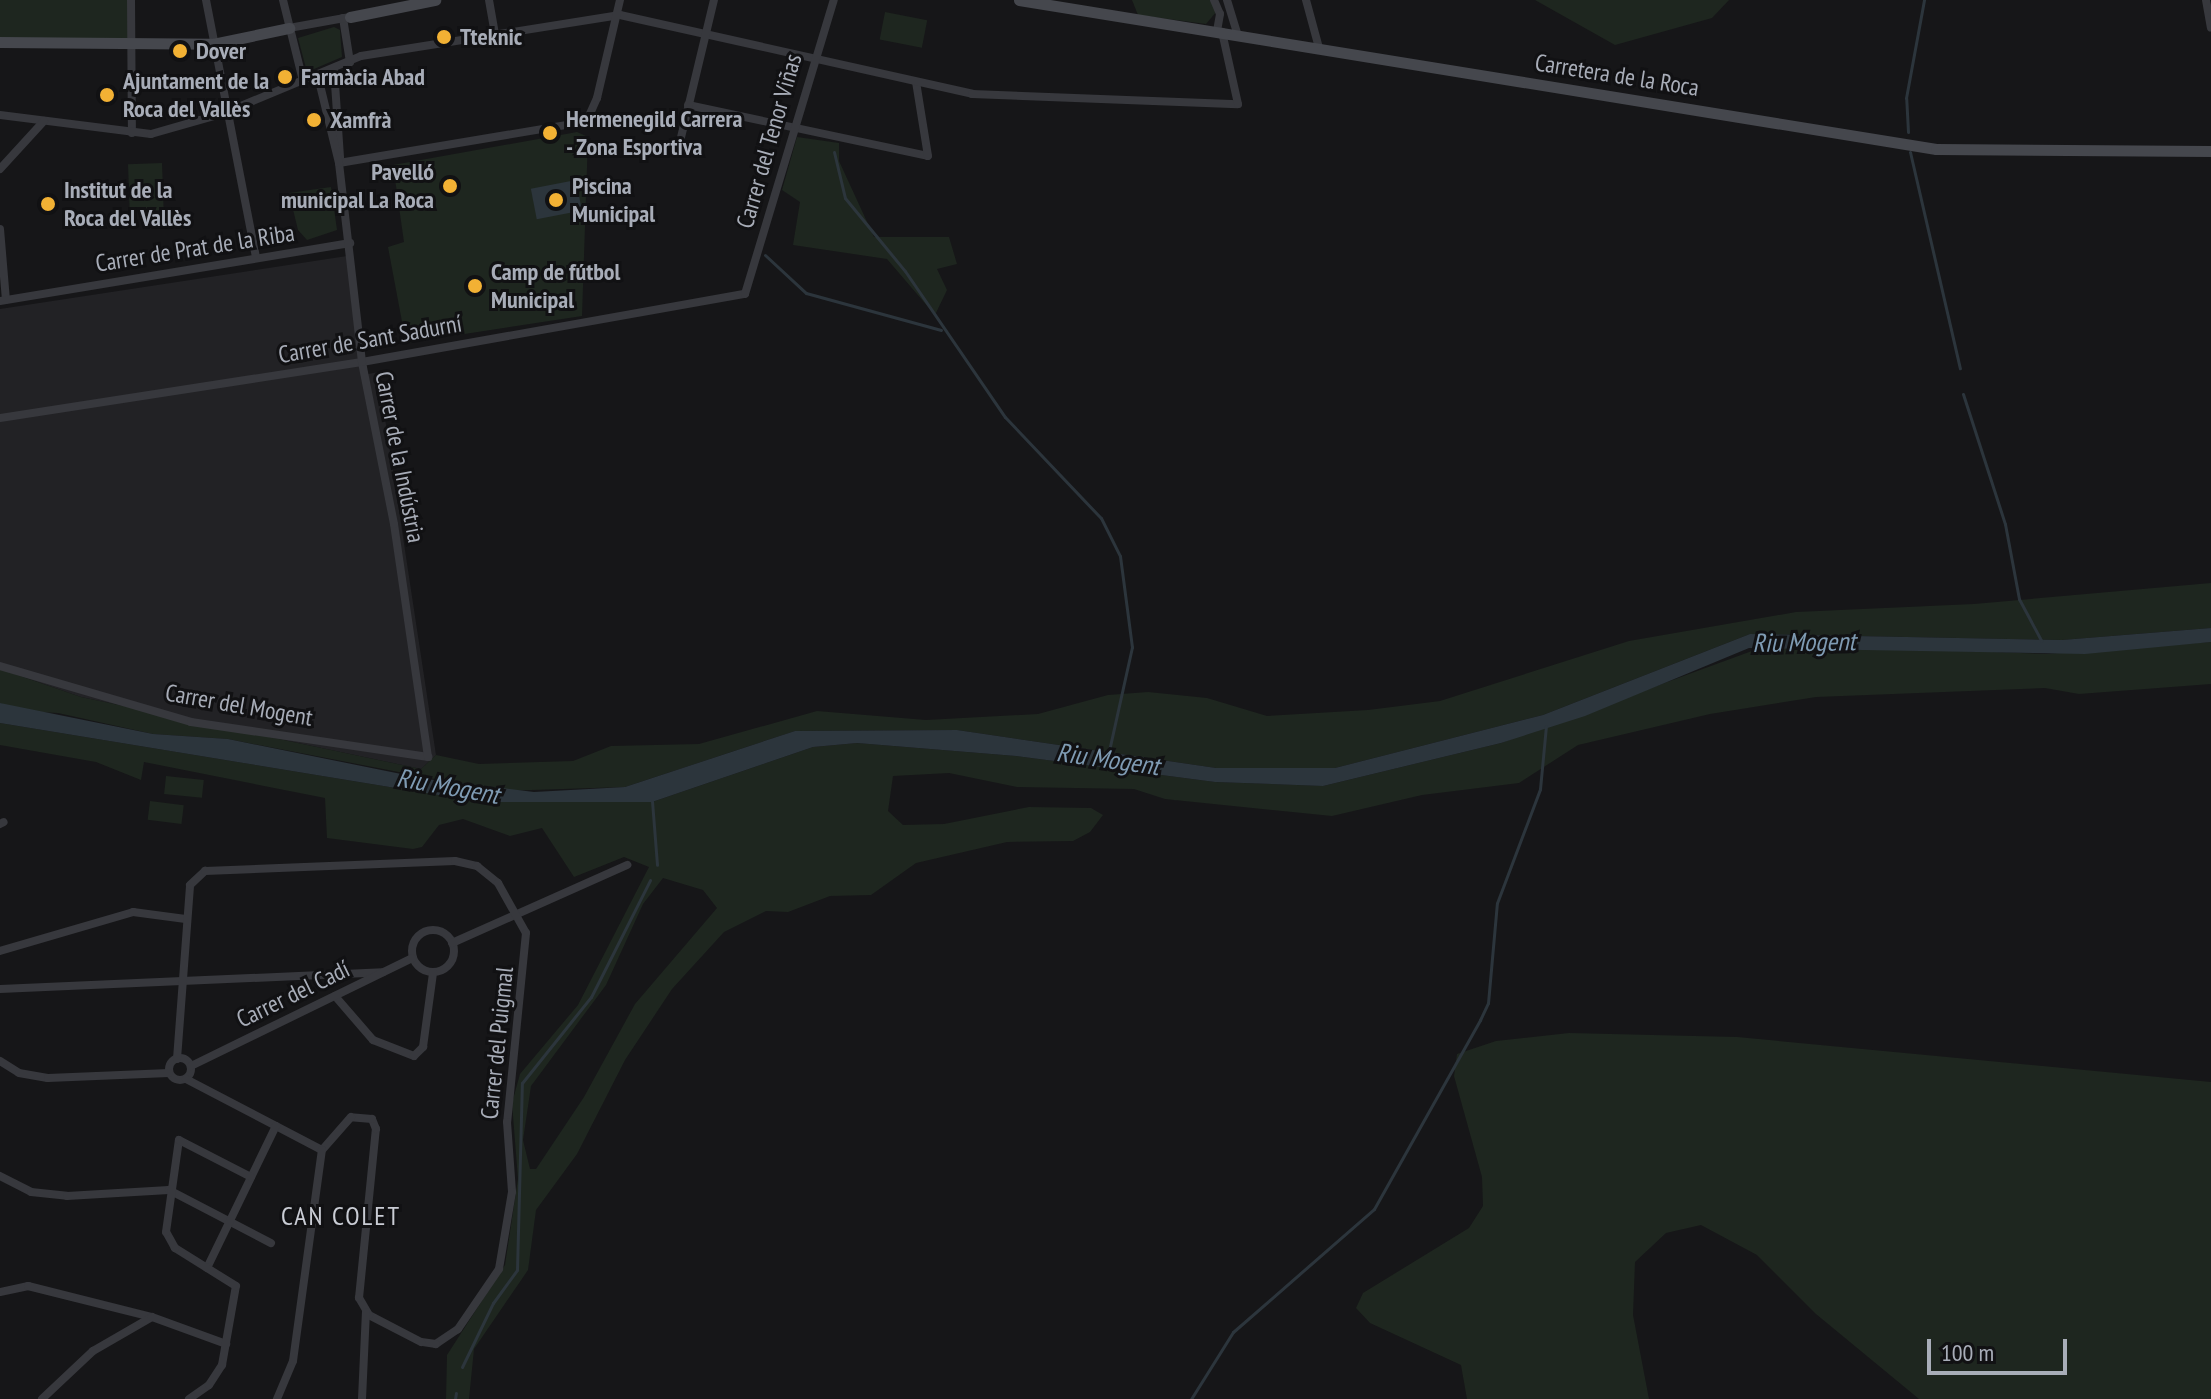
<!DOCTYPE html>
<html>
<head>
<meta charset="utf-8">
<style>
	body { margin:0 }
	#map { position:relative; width:2211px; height:1399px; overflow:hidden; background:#161618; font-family:"PT Sans Narrow",sans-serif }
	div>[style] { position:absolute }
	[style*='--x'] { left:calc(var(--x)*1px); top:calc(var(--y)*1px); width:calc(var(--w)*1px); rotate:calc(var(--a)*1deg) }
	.built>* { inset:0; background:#222225 }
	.green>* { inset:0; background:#1e261f; transform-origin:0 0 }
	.water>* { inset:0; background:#2c353c; transform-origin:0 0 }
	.stream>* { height:3px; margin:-1.5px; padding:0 1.5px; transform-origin:1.5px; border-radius:1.5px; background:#2c353c }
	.street>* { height:8px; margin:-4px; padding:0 4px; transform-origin:4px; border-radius:4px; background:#37383d }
	.street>.ring { margin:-4px; padding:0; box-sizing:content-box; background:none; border:8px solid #37383d; border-radius:50% }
	.secondary>* { height:11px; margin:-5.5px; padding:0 5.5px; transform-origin:5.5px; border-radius:5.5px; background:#45474d }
	.dots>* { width:22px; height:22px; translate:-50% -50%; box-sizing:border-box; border:4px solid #111113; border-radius:50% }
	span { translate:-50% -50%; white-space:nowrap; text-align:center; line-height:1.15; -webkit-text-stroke:6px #111113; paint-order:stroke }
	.poi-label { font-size:24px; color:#a8adb8; font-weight:700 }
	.left { translate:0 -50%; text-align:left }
	.right { translate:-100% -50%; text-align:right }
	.street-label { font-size:24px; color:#a8adb8 }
	.water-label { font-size:26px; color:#7f9bb3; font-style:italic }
	.neighbourhood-label { font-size:26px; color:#c9ccd4; letter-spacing:2px }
	.scale { position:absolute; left:1927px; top:1339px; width:140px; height:36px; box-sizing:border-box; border:4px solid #a8adb8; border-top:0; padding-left:10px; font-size:24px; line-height:28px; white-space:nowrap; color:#a8adb8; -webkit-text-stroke:6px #111113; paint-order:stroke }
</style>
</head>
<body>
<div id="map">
	<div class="built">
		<div style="clip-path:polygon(347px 256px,364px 375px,378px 372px,436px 755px,421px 769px,81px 697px,0 669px,0 309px)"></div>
	</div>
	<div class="green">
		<div style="left:0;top:0;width:129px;height:40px"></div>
		<div style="clip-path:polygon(1132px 0,1211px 0,1217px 11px,1206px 24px,1138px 15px)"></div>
		<div style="clip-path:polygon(1535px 0,1729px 0,1712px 18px,1615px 45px)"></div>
		<div style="left:885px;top:12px;width:43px;height:28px;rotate:11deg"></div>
		<div style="clip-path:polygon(334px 27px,340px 30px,342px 57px,307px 72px,298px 38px)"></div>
		<div style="clip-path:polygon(577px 132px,588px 137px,582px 316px,406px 343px,388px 247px,404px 242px,393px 165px)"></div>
		<div style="clip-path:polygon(797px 137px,839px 143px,839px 161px,874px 237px,949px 237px,957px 264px,937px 269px,947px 290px,935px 315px,887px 259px,793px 245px,800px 202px,782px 190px)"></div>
		<div style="left:162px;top:163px;width:47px;height:34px;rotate:88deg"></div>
		<div style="clip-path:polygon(331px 187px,337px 230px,307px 240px,298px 230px,289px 193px)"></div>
		<div style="clip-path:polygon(2211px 583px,2211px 628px,2062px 640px,1750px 634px,1543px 715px,1335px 768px,1216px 768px,957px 730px,795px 731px,625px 787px,497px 791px,228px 739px,153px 734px,58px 713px,21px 711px,0 703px,0 669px,81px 697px,421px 769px,436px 755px,479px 764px,573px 761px,611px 746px,699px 744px,817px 711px,926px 720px,1038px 714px,1108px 695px,1148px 692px,1207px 698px,1267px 716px,1368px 710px,1440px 701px,1629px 641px,1796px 612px,1974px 604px)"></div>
		<div style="clip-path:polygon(evenodd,2211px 642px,2211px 684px,2079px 694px,2045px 688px,1816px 697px,1710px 714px,1578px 745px,1519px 783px,1422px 795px,1332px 816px,1165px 799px,1134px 789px,1017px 787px,949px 773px,893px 776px,888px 811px,903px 825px,944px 824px,1029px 807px,1091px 808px,1103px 815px,1090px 832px,1073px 841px,1007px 842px,916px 863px,871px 895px,830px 896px,788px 912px,766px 911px,724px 932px,672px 989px,625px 1060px,577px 1154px,536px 1210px,528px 1270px,474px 1349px,469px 1399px,446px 1399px,447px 1355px,505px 1265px,518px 1179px,512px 1103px,520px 1074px,578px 1005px,649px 867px,624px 857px,574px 877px,542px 828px,510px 836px,463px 819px,439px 825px,422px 847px,413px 849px,327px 838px,325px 798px,144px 762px,141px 780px,96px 762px,0 745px,0 723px,481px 802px,652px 802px,813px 747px,857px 743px,1016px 756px,1215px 782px,1323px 786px,1501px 743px,1771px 644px,2046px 654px,2211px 642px,663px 878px,703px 890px,717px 908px,635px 1004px,584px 1097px,536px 1169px,530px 1169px,523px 1140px,531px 1086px,606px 985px,643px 904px,663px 878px)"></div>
		<div style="left:166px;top:776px;width:38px;height:18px;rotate:6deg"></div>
		<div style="left:150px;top:801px;width:34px;height:19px;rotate:7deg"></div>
		<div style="clip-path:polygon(1569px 1033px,1737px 1037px,2211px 1082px,2211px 1399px,1919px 1399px,1816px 1314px,1757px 1255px,1701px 1225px,1666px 1233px,1635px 1262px,1633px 1315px,1649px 1399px,1467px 1399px,1461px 1365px,1370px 1323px,1356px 1308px,1363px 1293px,1469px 1228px,1483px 1206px,1482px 1177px,1454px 1076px,1457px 1054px,1496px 1041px)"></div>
	</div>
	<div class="water">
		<div style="left:576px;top:180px;width:31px;height:46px;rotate:79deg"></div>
		<div style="clip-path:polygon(2211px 628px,2211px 642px,2085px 654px,1749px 648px,1585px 716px,1501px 743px,1323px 786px,1215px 782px,1016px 756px,857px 743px,813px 747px,652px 802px,481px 802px,0 723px,0 703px,153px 734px,228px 739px,426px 779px,534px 792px,625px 787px,795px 731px,957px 730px,1216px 768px,1335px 768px,1543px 715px,1750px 634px,2062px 640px)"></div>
	</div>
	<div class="stream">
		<div style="--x:1908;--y:132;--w:34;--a:-93"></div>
		<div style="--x:1906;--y:98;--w:100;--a:-79.6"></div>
		<div style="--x:834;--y:152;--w:47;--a:76.6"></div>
		<div style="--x:845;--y:198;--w:94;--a:50.6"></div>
		<div style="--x:905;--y:271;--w:177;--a:55.6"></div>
		<div style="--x:1005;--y:417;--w:139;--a:46.5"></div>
		<div style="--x:1101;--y:518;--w:42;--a:63.4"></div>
		<div style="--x:1120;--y:556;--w:92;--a:82.5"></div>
		<div style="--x:1132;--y:647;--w:111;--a:102.5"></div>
		<div style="--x:1910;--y:152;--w:222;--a:77"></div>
		<div style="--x:765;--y:255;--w:56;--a:42.8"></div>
		<div style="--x:806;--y:293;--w:140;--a:15.3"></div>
		<div style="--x:1963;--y:394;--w:137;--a:72.1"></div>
		<div style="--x:2005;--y:524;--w:76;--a:79.4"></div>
		<div style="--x:2019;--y:599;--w:47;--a:61.8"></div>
		<div style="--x:652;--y:801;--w:64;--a:85.5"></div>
		<div style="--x:462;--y:1367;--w:71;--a:-64.2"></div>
		<div style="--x:493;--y:1303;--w:41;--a:-54"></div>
		<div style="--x:517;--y:1270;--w:187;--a:-88.5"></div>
		<div style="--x:522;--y:1083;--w:110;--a:-51.3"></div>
		<div style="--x:591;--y:997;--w:131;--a:-63.2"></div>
		<div style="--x:455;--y:1399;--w:6;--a:-81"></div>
		<div style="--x:1191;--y:1399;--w:79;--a:-57.9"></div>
		<div style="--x:1233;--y:1332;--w:187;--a:-41.1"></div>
		<div style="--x:1374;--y:1209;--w:217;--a:-60.7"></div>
		<div style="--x:1480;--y:1020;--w:19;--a:-65"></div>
		<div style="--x:1488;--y:1003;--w:100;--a:-84.9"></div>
		<div style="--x:1497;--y:903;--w:122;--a:-69.3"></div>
		<div style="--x:1540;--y:789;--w:63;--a:-84.6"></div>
	</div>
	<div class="street">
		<div style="--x:131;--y:0;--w:133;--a:89.6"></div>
		<div style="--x:206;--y:0;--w:262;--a:79"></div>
		<div style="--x:283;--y:0;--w:83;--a:76.1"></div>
		<div style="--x:489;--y:0;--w:36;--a:80"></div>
		<div style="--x:1214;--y:0;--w:15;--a:67"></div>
		<div style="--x:1220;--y:14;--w:17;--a:100"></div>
		<div style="--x:1227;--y:0;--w:37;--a:73"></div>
		<div style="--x:1306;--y:0;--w:50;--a:74.8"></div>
		<div style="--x:2206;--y:0;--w:28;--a:80"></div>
		<div style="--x:343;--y:18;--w:45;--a:81"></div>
		<div style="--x:289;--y:28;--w:62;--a:-10.2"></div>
		<div style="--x:334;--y:69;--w:89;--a:86.1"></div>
		<div style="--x:688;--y:105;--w:245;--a:12"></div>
		<div style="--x:928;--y:156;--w:75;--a:-99.2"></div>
		<div style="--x:0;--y:115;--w:152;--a:7.2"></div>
		<div style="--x:151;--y:134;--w:76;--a:-16"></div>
		<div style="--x:224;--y:113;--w:148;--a:-22.6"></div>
		<div style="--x:361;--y:56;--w:262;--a:-9"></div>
		<div style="--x:620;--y:15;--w:361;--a:12.6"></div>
		<div style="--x:972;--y:94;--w:266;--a:2.2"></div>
		<div style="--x:1238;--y:104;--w:74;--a:-102.5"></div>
		<div style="--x:677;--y:154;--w:158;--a:-76.5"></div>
		<div style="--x:339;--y:163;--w:243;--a:-9.5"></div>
		<div style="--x:579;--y:123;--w:12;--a:-35"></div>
		<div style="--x:589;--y:116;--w:20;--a:-66"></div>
		<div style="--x:597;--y:98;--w:101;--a:-76.8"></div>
		<div style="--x:0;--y:169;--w:65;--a:-47.5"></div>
		<div style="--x:0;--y:229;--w:71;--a:85.2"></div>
		<div style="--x:0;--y:301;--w:355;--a:-9.4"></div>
		<div style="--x:0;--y:418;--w:366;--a:-8.8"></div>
		<div style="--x:362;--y:362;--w:389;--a:-10.1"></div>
		<div style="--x:745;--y:294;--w:307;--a:-73.2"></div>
		<div style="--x:0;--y:666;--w:199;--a:16.3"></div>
		<div style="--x:191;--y:722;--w:240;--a:8.4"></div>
		<div style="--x:428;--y:757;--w:235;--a:-98.3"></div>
		<div style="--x:394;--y:524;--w:165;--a:-101.2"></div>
		<div style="--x:362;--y:362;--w:200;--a:-96.6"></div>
		<div style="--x:339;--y:163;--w:89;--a:-103.7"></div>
		<div style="--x:0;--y:824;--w:4;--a:-27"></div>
		<div class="ring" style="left:412px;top:930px;width:34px;height:34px"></div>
		<div style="--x:452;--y:943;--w:192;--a:-24"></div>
		<div style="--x:0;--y:951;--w:139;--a:-16.3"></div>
		<div style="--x:133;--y:912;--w:53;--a:7.5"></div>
		<div style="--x:0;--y:989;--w:383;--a:-2.5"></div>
		<div style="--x:335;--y:996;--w:58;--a:49.2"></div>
		<div style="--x:373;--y:1040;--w:44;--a:21.3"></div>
		<div style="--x:414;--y:1056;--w:13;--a:-45"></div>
		<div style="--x:423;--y:1047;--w:75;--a:-82.3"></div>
		<div class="ring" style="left:169px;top:1058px;width:14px;height:14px"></div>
		<div style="--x:177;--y:1059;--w:174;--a:-85.7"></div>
		<div style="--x:190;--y:885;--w:21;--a:-43"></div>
		<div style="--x:205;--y:871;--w:250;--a:-2.3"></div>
		<div style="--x:455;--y:861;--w:23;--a:13"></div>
		<div style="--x:477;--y:866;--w:27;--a:39"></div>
		<div style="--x:498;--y:883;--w:57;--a:60.8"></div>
		<div style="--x:526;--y:933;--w:190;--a:95.7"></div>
		<div style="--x:507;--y:1122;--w:70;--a:85.9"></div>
		<div style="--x:512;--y:1192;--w:78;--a:99.6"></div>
		<div style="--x:499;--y:1269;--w:73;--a:124.3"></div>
		<div style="--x:458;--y:1329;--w:27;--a:146"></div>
		<div style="--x:436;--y:1344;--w:15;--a:-172"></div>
		<div style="--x:421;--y:1342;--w:59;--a:-152.6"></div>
		<div style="--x:369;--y:1315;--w:20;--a:-120"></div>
		<div style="--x:359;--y:1298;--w:170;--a:-84.3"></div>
		<div style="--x:376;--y:1129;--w:11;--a:-112"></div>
		<div style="--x:372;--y:1119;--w:21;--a:-175"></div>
		<div style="--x:351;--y:1117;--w:44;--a:131.3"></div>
		<div style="--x:0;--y:1061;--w:22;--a:32"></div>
		<div style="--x:19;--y:1073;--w:29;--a:10"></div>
		<div style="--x:48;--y:1078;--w:121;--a:-2.4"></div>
		<div style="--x:191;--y:1066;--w:246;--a:-26"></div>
		<div style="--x:186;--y:1079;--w:153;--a:27.6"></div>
		<div style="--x:0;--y:1176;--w:35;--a:27"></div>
		<div style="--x:31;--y:1192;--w:36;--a:6"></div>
		<div style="--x:67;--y:1196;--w:102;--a:-3.4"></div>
		<div style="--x:169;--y:1190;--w:115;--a:27.5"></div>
		<div style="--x:207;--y:1268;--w:158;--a:-64.1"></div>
		<div style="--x:0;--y:1292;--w:29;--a:-12"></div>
		<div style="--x:28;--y:1286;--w:127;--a:14.1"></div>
		<div style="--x:42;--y:1399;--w:70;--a:-43.3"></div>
		<div style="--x:93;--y:1351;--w:68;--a:-30"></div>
		<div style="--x:152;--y:1317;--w:79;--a:20"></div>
		<div style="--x:189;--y:1399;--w:24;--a:-35"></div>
		<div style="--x:209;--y:1385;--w:24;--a:-57"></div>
		<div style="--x:222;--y:1365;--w:80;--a:-80"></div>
		<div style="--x:236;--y:1286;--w:72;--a:-148.1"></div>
		<div style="--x:175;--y:1248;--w:18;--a:-119"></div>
		<div style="--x:166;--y:1232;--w:93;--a:-82"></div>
		<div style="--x:179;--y:1140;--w:81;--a:27.2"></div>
		<div style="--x:277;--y:1399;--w:41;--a:-67.2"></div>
		<div style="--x:293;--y:1361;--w:213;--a:-82.2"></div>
		<div style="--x:362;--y:1399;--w:87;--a:-87.4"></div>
	</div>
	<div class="secondary">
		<div style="--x:1019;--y:0;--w:929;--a:9.23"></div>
		<div style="--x:1936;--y:149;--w:275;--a:0.4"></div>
		<div style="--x:350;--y:17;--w:87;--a:-11.3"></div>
		<div style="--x:0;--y:42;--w:213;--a:0.5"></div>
		<div style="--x:213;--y:44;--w:78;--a:-11.9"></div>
	</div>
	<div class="dots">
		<div style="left:444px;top:37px;background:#f2b134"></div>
		<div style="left:180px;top:51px;background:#f2b134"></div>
		<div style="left:285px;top:77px;background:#f2b134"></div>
		<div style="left:107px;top:95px;background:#f2b134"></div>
		<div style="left:314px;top:120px;background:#f2b134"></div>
		<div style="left:550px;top:133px;background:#f2b134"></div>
		<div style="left:450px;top:186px;background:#f2b134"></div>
		<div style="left:556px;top:200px;background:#f2b134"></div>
		<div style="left:48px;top:204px;background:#f2b134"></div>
		<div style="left:475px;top:286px;background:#f2b134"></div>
	</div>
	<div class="poi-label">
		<span class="left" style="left:460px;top:37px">Tteknic</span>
		<span class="left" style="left:196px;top:51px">Dover</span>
		<span class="left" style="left:301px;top:77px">Farmàcia Abad</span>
		<span class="left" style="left:123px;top:95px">Ajuntament de la<br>Roca del Vallès</span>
		<span class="left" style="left:566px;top:133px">Hermenegild Carrera<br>- Zona Esportiva</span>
		<span class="left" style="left:330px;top:120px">Xamfrà</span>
		<span class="right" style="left:434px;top:186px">Pavelló<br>municipal La Roca</span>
		<span class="left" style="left:572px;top:200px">Piscina<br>Municipal</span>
		<span class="left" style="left:64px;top:204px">Institut de la<br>Roca del Vallès</span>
		<span class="left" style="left:491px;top:286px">Camp de fútbol<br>Municipal</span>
	</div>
	<div class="street-label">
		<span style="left:1617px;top:75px;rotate:9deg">Carretera de la Roca</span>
		<span style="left:769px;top:141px;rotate:-74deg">Carrer del Tenor Viñas</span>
		<span style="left:195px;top:248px;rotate:-9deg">Carrer de Prat de la Riba</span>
		<span style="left:370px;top:339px;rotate:-10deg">Carrer de Sant Sadurní</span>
		<span style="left:400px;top:457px;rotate:79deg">Carrer de la Indústria</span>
		<span style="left:239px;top:705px;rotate:10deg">Carrer del Mogent</span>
		<span style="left:293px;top:994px;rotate:-26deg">Carrer del Cadí</span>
		<span style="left:497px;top:1043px;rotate:-84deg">Carrer del Puigmal</span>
	</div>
	<div class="water-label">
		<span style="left:1804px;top:642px;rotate:-1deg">Riu Mogent</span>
		<span style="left:1108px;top:759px;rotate:8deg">Riu Mogent</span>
		<span style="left:448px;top:786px;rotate:10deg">Riu Mogent</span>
	</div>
	<div class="neighbourhood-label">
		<span style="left:341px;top:1216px">CAN COLET</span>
	</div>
	<div class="scale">100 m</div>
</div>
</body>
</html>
